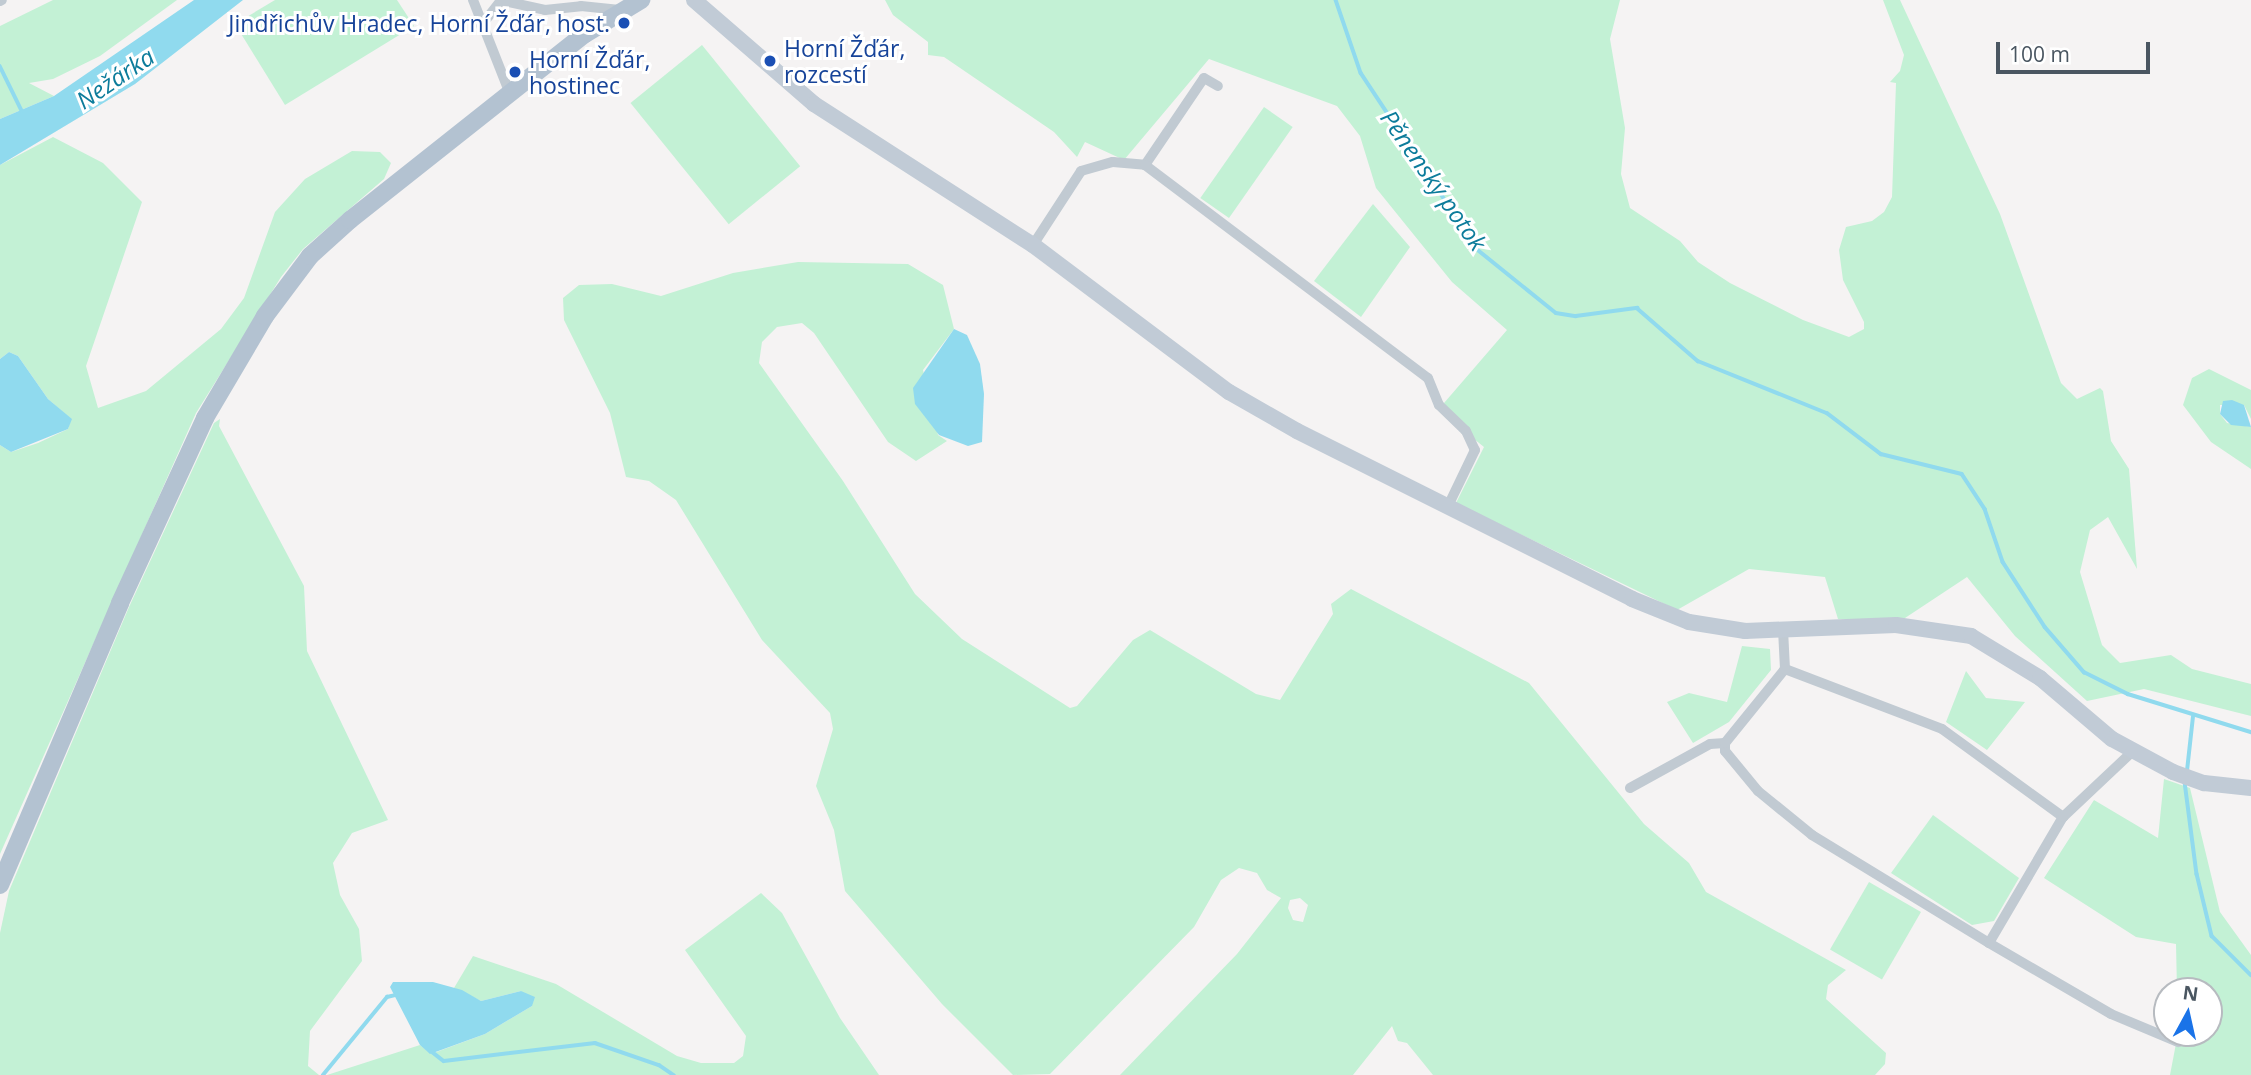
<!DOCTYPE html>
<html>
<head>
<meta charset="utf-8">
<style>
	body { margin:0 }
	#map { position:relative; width:2251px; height:1075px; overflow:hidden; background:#f5f3f3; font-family:"Open Sans",sans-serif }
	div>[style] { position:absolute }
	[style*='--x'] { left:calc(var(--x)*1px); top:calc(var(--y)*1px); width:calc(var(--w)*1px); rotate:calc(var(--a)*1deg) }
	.green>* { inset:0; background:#c3f1d5; transform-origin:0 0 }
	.water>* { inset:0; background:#90daee }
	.stream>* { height:3.5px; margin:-1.75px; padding:0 1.75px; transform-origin:1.75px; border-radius:1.75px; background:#90daee }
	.street>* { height:10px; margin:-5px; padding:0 5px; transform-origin:5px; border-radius:5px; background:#c1cad2 }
	.secondary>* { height:16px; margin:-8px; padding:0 8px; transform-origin:8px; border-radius:8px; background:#c1cbd6 }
	.primary>* { height:18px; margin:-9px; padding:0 9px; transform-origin:9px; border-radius:9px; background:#b3c2d1 }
	.dots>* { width:19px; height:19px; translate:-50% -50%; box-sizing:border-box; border:4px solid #fff; border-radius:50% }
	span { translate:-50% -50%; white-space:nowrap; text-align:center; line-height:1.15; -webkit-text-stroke:6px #fff; paint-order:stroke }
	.transit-label { font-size:23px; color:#164399 }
	.right { translate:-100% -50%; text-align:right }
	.left { translate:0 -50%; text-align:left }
	.water-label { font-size:24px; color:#0c7c9b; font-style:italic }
	.north { position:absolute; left:2153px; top:977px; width:70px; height:70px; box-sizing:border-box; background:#fff; border:2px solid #b7bbc0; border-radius:50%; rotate:8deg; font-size:19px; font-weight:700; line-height:28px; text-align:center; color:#4a5661 }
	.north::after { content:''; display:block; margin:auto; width:24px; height:32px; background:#1a73e8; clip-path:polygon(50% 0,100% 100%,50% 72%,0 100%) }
	.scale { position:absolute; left:1996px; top:42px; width:154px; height:32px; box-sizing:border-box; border:4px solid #4a5661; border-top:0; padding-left:9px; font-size:21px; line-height:24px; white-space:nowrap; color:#4a5661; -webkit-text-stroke:5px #fff; paint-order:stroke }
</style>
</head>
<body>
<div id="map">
	<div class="green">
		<div style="clip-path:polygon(53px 0,177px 0,100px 56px,53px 79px,29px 83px,54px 96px,0 119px,0 26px)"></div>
		<div style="clip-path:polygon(275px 0,397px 0,414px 26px,285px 105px,235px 24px)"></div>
		<div style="clip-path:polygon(885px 0,1620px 0,1610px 39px,1625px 128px,1621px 174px,1630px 208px,1680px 241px,1698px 262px,1730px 283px,1803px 320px,1849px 337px,1864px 329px,1864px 322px,1843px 280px,1839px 250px,1846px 227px,1872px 221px,1884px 212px,1892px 197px,1896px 83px,1890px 82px,1900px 71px,1904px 55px,1883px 0,1900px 0,2000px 214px,2061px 383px,2077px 399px,2100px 388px,2103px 391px,2111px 441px,2129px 469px,2137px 569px,2108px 517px,2090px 530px,2080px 572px,2102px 645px,2120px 663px,2171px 655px,2192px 669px,2251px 684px,2251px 716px,2144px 689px,2087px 701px,2015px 636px,1967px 577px,1902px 620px,1838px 619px,1825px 577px,1749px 569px,1677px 610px,1456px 503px,1484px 447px,1438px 410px,1507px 330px,1452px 282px,1376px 188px,1360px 136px,1337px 106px,1209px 59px,1124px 160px,1085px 142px,1077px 157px,1054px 132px,944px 57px,928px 55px,928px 42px,893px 15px)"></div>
		<div style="left:702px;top:45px;width:156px;height:92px;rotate:51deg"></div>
		<div style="left:1264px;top:107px;width:35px;height:111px;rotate:35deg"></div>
		<div style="clip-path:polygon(53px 137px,103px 163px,142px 202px,86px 366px,98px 408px,146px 391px,221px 329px,244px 298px,275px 212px,305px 179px,352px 151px,380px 152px,391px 163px,384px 179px,303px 249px,281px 277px,196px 413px,0 854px,0 445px,11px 452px,38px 443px,68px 429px,71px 419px,48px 399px,18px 356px,9px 352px,0 359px,0 165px)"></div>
		<div style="clip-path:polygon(1373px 204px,1410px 247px,1361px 317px,1314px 281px)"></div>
		<div style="clip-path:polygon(evenodd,798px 262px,908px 264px,943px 285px,954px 329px,923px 370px,938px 435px,947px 441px,916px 461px,888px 442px,814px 333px,802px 323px,777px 327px,762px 342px,759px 363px,843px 481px,915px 594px,962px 639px,1070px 708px,1077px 706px,1133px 640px,1150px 630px,1256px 694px,1280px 700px,1333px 614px,1331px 604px,1351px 589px,1529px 683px,1644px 824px,1689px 863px,1706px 892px,1846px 970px,1828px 985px,1826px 999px,1886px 1053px,1885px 1064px,1875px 1075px,1433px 1075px,1407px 1043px,1398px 1041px,1392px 1026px,1353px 1075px,1120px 1075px,1237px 954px,1281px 898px,1267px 890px,1257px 873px,1239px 868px,1221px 880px,1194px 927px,1050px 1074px,1013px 1075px,942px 1004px,845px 891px,834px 830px,816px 786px,833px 729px,830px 713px,762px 640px,676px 500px,649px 481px,626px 477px,610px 413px,564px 320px,563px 298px,579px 285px,612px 284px,661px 296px,733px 273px,798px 262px,1300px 898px,1308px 905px,1303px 922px,1293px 920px,1288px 908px,1290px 900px,1300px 898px)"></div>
		<div style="clip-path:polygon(2209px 369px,2251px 390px,2251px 419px,2244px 405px,2220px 405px,2220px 414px,2227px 423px,2251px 427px,2251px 469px,2211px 442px,2183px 405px,2192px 378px)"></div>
		<div style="clip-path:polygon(220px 419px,219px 426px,304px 586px,307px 651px,388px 820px,352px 833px,333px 863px,340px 895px,359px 929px,362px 961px,310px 1031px,308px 1066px,319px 1075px,0 1075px,0 933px,9px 891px,129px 607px,214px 423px)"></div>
		<div style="clip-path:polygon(1742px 646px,1770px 649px,1771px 670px,1729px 722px,1693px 743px,1667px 702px,1689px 693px,1727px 702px)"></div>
		<div style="clip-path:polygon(1966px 671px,1986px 698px,2025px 702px,1987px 750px,1946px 722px)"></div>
		<div style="clip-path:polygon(2164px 779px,2190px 788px,2220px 912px,2251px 955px,2251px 1075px,2170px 1075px,2178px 1033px,2209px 1033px,2209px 991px,2177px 991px,2176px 944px,2136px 937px,2044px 878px,2094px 800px,2158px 838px)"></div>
		<div style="clip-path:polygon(1933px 815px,2019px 878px,1994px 921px,1972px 925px,1891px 873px)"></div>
		<div style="left:1869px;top:882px;width:60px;height:78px;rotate:30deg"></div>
		<div style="clip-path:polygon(761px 893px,782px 913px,840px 1018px,879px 1075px,327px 1075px,420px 1045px,431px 1054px,485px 1034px,532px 1006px,521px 991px,481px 1001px,454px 988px,473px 956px,556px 984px,677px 1056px,701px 1063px,734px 1063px,743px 1056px,746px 1036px,685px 950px)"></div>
	</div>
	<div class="water">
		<div style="clip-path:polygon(194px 0,243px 0,135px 84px,0 165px,0 119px,54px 96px)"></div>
		<div style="clip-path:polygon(954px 329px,967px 335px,980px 364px,984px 394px,982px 442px,968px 446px,939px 435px,915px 404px,913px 388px)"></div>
		<div style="clip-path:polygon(9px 352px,18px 356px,48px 399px,72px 419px,68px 429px,11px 452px,0 445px,0 359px)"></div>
		<div style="clip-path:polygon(2232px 400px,2244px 405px,2251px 427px,2231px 425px,2220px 414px,2223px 401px)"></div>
		<div style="clip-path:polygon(393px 982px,433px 982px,462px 990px,481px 1001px,521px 991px,535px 997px,532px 1006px,485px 1034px,430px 1054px,420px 1045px,390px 987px)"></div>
	</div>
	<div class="stream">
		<div style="--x:1336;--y:0;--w:77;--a:71.1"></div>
		<div style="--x:1361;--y:73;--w:212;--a:56.5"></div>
		<div style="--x:1478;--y:250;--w:100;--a:38.9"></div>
		<div style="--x:1556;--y:313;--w:20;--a:9"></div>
		<div style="--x:1576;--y:316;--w:62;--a:-7.5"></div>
		<div style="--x:1637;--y:308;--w:81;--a:41"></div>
		<div style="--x:1698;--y:361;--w:139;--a:22"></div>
		<div style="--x:1827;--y:413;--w:68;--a:37.2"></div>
		<div style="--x:1881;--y:454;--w:83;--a:13.9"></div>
		<div style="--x:1962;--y:474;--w:42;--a:56.7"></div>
		<div style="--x:1985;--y:509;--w:56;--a:71.2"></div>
		<div style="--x:2003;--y:562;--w:77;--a:57.1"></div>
		<div style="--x:2045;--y:627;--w:60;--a:49.1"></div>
		<div style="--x:2084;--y:672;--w:49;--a:26.6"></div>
		<div style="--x:2128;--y:694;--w:129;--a:17.2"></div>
		<div style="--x:0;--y:66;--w:50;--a:63.9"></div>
		<div style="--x:2187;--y:771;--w:54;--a:-83.7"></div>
		<div style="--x:2185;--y:782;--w:93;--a:82.6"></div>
		<div style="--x:2197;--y:874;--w:64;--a:76.4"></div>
		<div style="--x:2212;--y:936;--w:55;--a:45"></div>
		<div style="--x:431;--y:1051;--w:16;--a:38"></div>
		<div style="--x:444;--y:1061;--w:152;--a:-6.8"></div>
		<div style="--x:595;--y:1043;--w:68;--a:19"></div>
		<div style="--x:659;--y:1065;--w:18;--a:34"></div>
		<div style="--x:323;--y:1075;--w:101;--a:-50.6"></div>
		<div style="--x:387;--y:997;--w:9;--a:-13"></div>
	</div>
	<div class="street">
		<div style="--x:473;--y:0;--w:101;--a:68.5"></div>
		<div style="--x:500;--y:0;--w:46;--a:12.5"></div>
		<div style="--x:545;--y:10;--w:36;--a:-6"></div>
		<div style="--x:581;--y:6;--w:39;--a:6"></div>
		<div style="--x:0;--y:1;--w:2;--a:-27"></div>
		<div style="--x:481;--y:26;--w:33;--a:-52"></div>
		<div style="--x:1145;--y:165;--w:105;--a:-55.9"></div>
		<div style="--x:1204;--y:78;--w:16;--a:30"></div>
		<div style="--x:1033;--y:245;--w:88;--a:-57"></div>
		<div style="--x:1081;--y:171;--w:33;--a:-16"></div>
		<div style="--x:1113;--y:162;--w:32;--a:5"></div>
		<div style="--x:1145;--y:165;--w:354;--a:37"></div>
		<div style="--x:1428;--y:378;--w:29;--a:68"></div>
		<div style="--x:1439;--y:405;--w:37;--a:44"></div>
		<div style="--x:1466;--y:431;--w:21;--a:65"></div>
		<div style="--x:1475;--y:450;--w:62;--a:115.7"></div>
		<div style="--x:1785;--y:669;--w:168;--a:20.9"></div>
		<div style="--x:1942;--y:729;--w:150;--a:36"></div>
		<div style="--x:1725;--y:743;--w:8;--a:90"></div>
		<div style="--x:1725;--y:751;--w:52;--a:50.5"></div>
		<div style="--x:1758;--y:791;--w:70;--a:39.2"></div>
		<div style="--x:1812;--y:835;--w:207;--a:31.4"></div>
		<div style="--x:1989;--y:943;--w:146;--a:-59.6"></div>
		<div style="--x:2063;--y:817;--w:96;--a:-43.3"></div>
		<div style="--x:1630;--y:788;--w:91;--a:-28.8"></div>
		<div style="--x:1710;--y:744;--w:15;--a:-4"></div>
		<div style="--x:1725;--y:743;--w:95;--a:-51"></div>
		<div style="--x:1785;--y:669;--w:40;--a:-92.9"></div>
		<div style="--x:1989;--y:943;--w:141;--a:30.2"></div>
		<div style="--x:2111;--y:1014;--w:73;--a:22.7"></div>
	</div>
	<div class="secondary">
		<div style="--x:694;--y:0;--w:159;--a:40.9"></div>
		<div style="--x:814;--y:104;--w:260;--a:32.8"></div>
		<div style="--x:1033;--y:245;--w:245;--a:36.9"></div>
		<div style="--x:1229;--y:392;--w:78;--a:29.8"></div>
		<div style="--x:1297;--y:431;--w:375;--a:26.6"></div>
		<div style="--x:1632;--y:599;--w:61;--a:22"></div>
		<div style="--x:1689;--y:622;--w:57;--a:9.1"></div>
		<div style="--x:1745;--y:631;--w:151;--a:-2.3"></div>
		<div style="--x:1896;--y:625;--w:76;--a:8.3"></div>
		<div style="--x:1971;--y:636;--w:81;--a:31.3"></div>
		<div style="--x:2040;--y:678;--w:94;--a:40.3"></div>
		<div style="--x:2112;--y:739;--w:69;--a:28.4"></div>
		<div style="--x:2173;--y:772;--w:33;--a:20"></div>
		<div style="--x:2204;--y:783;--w:47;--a:6.1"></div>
	</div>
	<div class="primary">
		<div style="--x:0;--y:885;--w:306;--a:-66.9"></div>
		<div style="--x:120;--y:603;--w:204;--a:-65.3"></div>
		<div style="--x:205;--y:418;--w:118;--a:-59.5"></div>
		<div style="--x:265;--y:316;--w:75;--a:-53.1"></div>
		<div style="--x:310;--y:256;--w:54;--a:-42"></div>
		<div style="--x:350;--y:220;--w:300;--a:-38.4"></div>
		<div style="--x:585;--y:34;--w:66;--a:-31.3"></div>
	</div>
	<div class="dots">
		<div style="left:624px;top:23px;background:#1a4fb4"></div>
		<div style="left:770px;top:61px;background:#1a4fb4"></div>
		<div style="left:515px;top:72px;background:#1a4fb4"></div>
	</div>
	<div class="transit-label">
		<span class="right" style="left:610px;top:23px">Jindřichův Hradec, Horní Žďár, host.</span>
		<span class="left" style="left:784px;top:61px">Horní Žďár,<br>rozcestí</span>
		<span class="left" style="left:529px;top:72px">Horní Žďár,<br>hostinec</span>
	</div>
	<div class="water-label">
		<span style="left:115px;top:78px;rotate:-34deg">Nežárka</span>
		<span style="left:1434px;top:180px;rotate:55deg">Pěnenský potok</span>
	</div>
	<div class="north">N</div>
	<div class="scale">100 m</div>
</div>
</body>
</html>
